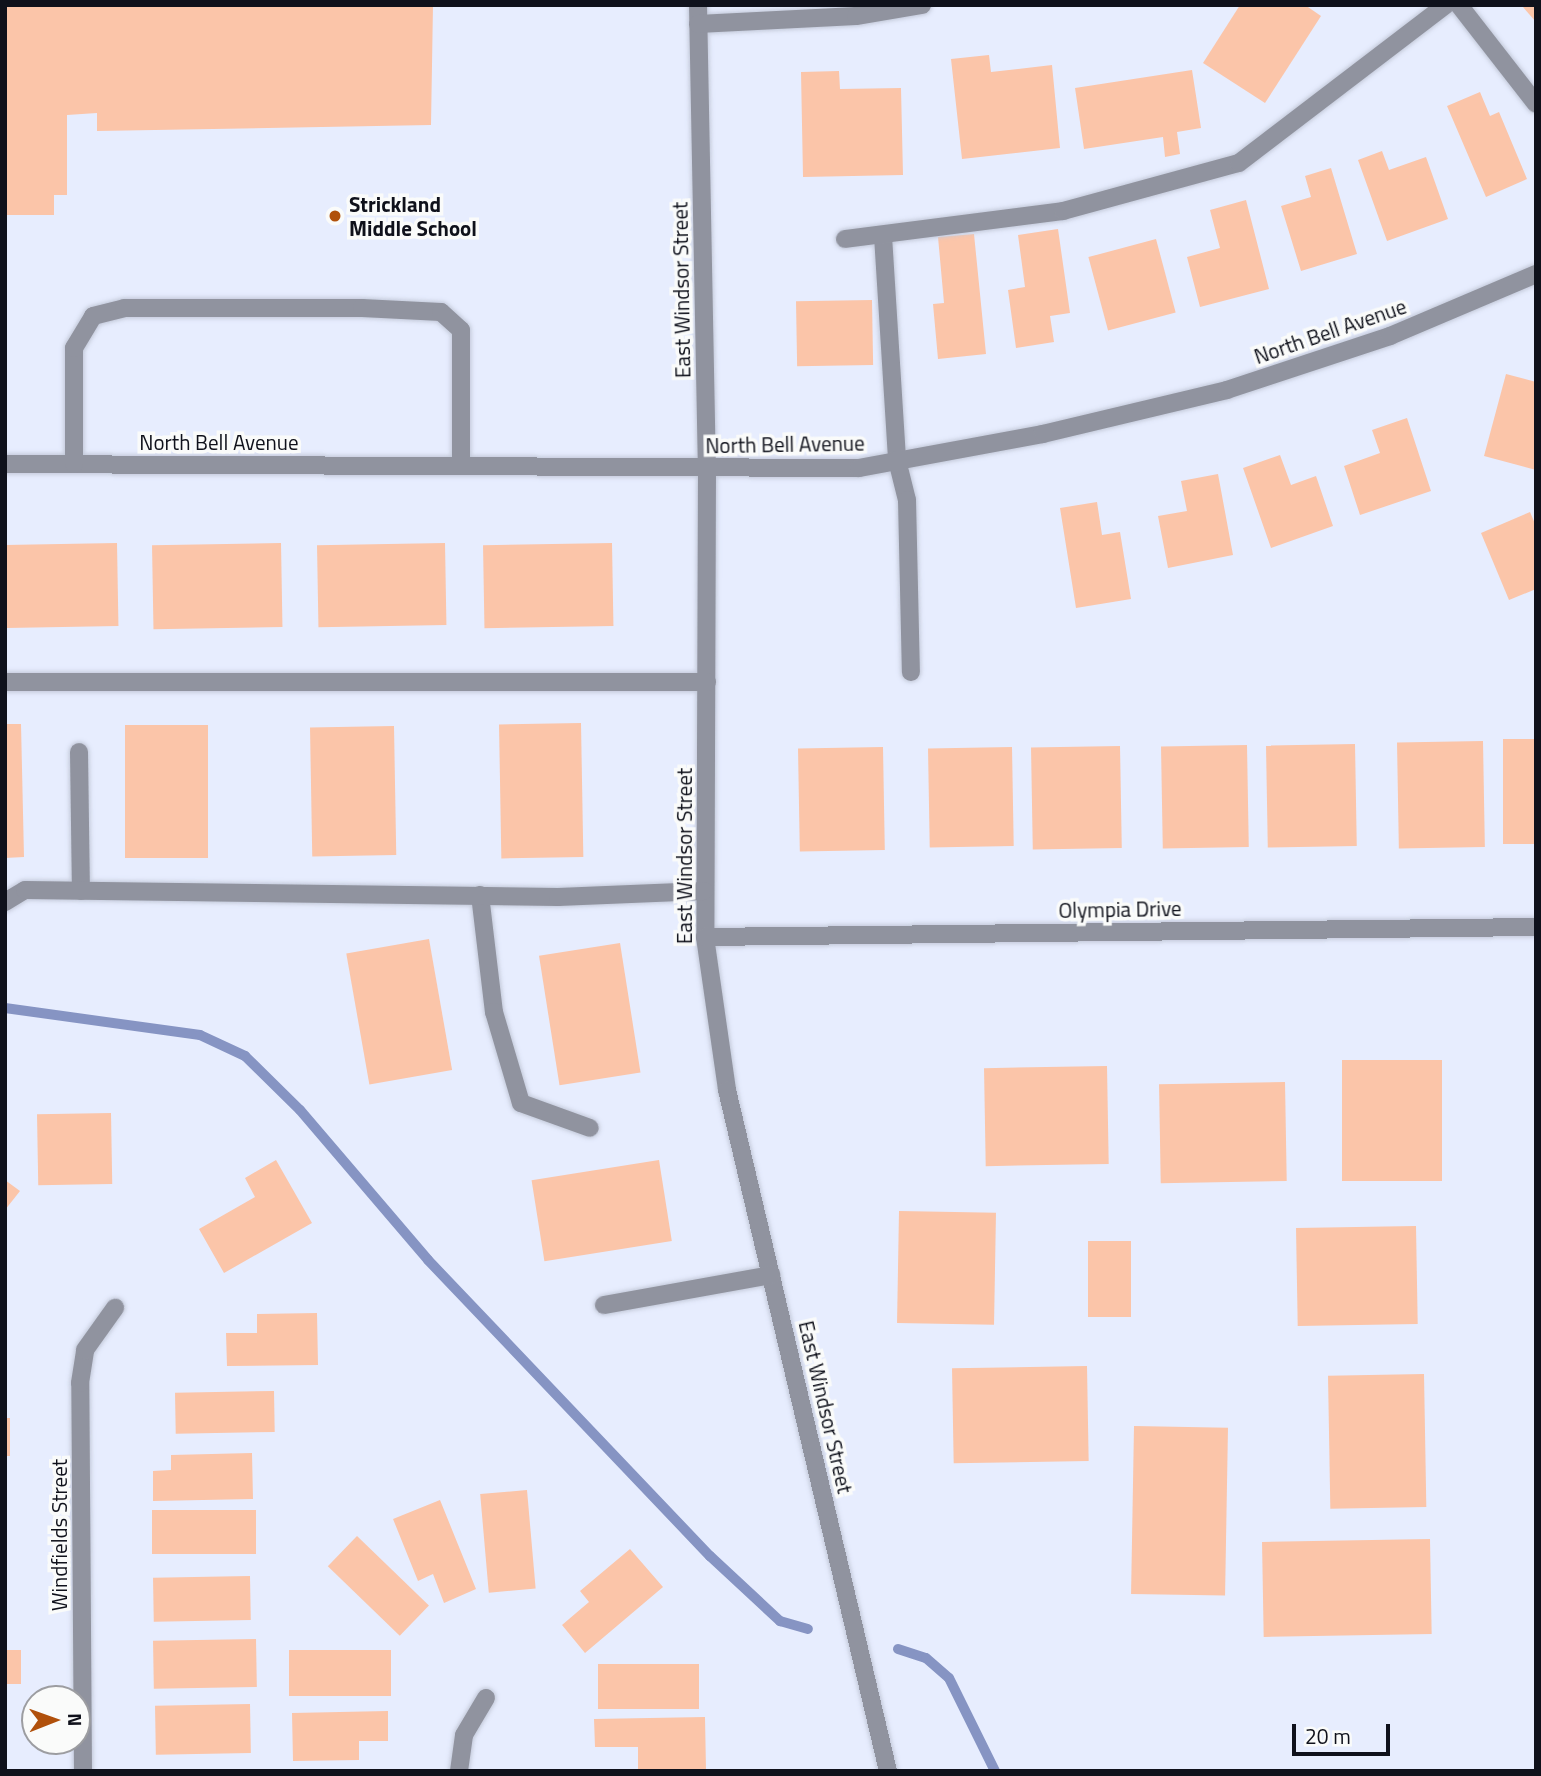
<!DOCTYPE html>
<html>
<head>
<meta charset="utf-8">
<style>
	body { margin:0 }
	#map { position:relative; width:1541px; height:1776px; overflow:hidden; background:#e7edfe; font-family:"Titillium Web",sans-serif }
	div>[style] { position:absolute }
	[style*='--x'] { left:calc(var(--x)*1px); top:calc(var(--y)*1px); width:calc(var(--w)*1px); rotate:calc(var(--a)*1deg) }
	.stream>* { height:10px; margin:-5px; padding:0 5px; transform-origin:5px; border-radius:5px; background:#8694c3 }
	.building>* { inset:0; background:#fbc5a9; transform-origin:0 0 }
	.roads { filter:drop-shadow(0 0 2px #c4cada) drop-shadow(0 0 2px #c4cada) }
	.minor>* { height:18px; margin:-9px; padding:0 9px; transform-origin:9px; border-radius:9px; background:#90939f }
	.dots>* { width:19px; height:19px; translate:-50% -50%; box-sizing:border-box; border:4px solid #fafbfa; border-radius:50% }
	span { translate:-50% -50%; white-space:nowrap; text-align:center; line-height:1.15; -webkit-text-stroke:7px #fafbfa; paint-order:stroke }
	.poi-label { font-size:21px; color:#0f111b; font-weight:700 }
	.left { translate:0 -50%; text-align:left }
	.street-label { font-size:21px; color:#0f111b }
	.frame { position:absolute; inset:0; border:7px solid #0f111b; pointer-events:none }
	.north { position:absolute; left:21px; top:1685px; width:70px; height:70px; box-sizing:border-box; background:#fafbfa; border:2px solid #9c9da1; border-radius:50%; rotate:89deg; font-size:19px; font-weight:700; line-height:28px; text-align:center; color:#0f111b }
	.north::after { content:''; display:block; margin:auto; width:24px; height:32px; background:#b0500b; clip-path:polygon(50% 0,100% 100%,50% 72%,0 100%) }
	.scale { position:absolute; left:1292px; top:1724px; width:98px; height:32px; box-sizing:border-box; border:4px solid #0f111b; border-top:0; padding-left:9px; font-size:21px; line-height:24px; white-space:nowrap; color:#0f111b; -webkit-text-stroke:5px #fafbfa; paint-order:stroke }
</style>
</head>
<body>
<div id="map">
	<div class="stream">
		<div style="--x:5;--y:1008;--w:197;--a:7.9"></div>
		<div style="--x:200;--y:1035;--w:50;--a:25"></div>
		<div style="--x:245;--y:1056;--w:77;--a:44.5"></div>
		<div style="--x:300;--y:1110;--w:197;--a:49.5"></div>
		<div style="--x:428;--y:1260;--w:409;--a:46.4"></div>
		<div style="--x:710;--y:1556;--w:96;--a:42.9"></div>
		<div style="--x:780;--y:1621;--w:29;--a:16"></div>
		<div style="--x:898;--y:1649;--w:29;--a:18"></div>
		<div style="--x:926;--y:1658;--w:30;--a:41"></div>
		<div style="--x:949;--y:1678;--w:104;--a:63.7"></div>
	</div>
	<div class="building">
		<div style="clip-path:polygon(5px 5px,433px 5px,431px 125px,97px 131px,97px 113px,67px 115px,67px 195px,54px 195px,54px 215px,5px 215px)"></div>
		<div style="clip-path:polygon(1240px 5px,1305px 5px,1321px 16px,1265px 103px,1203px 63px)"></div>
		<div style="clip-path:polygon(1525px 5px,1536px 5px,1536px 22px,1523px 7px)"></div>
		<div style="clip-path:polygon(989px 55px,991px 72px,1052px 65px,1060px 148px,962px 159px,951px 59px)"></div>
		<div style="clip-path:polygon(1192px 70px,1201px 128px,1177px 132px,1180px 154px,1165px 157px,1163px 137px,1084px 149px,1075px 88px)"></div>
		<div style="clip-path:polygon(839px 71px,840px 89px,901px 88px,903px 175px,803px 177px,801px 72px)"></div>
		<div style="clip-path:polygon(1480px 92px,1490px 116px,1499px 112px,1527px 179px,1486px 197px,1447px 106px)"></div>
		<div style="clip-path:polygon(1382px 151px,1389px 170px,1426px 157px,1448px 219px,1387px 241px,1358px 160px)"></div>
		<div style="clip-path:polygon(1331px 168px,1357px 254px,1301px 271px,1281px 206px,1311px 197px,1305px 176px)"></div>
		<div style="clip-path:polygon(1246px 200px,1269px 289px,1200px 307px,1187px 257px,1220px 248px,1210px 210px)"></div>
		<div style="clip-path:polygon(1058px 229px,1070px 313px,1050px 316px,1054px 342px,1016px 348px,1008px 290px,1025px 287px,1018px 235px)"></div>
		<div style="clip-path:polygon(974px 234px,986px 354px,938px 359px,933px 304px,944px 303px,938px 237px)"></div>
		<div style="left:1156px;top:239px;width:76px;height:70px;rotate:75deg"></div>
		<div style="left:872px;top:300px;width:65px;height:76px;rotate:89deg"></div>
		<div style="clip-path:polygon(1506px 374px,1536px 382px,1536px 470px,1484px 456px)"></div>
		<div style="clip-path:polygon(1407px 418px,1431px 491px,1360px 515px,1344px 466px,1380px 453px,1372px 430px)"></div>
		<div style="clip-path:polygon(1280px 455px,1291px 485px,1316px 476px,1333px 526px,1271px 548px,1243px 468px)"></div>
		<div style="clip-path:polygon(1218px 474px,1233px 555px,1168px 568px,1158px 516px,1187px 511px,1181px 481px)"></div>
		<div style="clip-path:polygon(1097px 502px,1102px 535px,1120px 532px,1131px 599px,1076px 608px,1060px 508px)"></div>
		<div style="clip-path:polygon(1530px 512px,1536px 526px,1536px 589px,1509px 600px,1481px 533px)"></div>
		<div style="left:117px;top:543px;width:83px;height:112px;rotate:89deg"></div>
		<div style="left:281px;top:543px;width:84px;height:129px;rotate:89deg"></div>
		<div style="left:445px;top:543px;width:82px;height:128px;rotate:89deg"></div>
		<div style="left:612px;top:543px;width:83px;height:129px;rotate:89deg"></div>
		<div style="left:581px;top:723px;width:134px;height:82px;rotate:89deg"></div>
		<div style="clip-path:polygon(5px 724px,21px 724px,24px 857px,5px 858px)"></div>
		<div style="left:208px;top:725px;width:133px;height:83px;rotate:90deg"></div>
		<div style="left:394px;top:726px;width:129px;height:84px;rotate:89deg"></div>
		<div style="left:1503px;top:739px;width:33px;height:105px"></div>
		<div style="left:1483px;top:741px;width:106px;height:86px;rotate:89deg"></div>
		<div style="left:1355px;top:744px;width:102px;height:89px;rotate:89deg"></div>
		<div style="left:1247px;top:745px;width:102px;height:86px;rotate:89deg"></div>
		<div style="left:1120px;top:746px;width:102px;height:89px;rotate:89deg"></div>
		<div style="left:883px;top:747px;width:103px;height:85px;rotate:89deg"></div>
		<div style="left:1012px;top:747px;width:99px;height:84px;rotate:89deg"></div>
		<div style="left:429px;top:939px;width:133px;height:84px;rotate:80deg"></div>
		<div style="left:620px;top:943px;width:131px;height:82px;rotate:81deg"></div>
		<div style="left:1342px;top:1060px;width:100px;height:121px"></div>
		<div style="left:1107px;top:1066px;width:98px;height:123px;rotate:89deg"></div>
		<div style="left:1285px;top:1082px;width:99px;height:126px;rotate:89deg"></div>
		<div style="left:111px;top:1113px;width:71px;height:74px;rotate:89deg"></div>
		<div style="clip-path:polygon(276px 1160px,312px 1223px,224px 1273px,199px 1229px,255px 1197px,245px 1178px)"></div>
		<div style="left:659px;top:1160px;width:82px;height:129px;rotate:81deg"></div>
		<div style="clip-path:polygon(5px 1180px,20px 1191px,5px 1210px)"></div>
		<div style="left:899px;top:1211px;width:97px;height:112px;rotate:1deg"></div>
		<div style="left:1416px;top:1226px;width:98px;height:120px;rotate:89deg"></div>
		<div style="left:1088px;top:1241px;width:43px;height:76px"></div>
		<div style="clip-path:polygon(317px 1313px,318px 1365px,227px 1366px,226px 1333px,257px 1333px,257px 1314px)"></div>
		<div style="left:1087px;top:1366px;width:95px;height:135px;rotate:89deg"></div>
		<div style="left:1424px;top:1374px;width:133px;height:96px;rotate:89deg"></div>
		<div style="left:274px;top:1391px;width:41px;height:99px;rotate:89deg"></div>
		<div style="left:5px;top:1418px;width:5px;height:38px"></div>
		<div style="left:1134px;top:1426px;width:94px;height:168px;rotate:1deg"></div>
		<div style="clip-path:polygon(252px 1453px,253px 1499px,153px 1501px,153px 1471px,171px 1470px,171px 1455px)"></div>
		<div style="left:527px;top:1490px;width:99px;height:47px;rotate:85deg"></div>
		<div style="clip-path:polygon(440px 1500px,476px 1589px,444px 1603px,433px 1574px,418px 1581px,393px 1519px)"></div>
		<div style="left:256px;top:1510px;width:44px;height:104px;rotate:90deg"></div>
		<div style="left:357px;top:1536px;width:100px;height:42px;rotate:44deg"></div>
		<div style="left:1430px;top:1539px;width:95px;height:168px;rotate:89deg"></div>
		<div style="clip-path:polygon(630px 1549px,663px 1587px,585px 1653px,562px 1625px,589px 1602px,580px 1591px)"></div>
		<div style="left:250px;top:1576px;width:44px;height:97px;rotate:89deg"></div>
		<div style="left:256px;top:1639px;width:48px;height:103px;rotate:89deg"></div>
		<div style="left:5px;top:1650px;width:16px;height:34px"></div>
		<div style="left:391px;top:1650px;width:46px;height:102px;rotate:90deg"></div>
		<div style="left:699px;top:1664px;width:45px;height:101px;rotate:90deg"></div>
		<div style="left:250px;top:1704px;width:49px;height:95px;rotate:89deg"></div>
		<div style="clip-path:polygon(388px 1711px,388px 1741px,359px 1741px,359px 1760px,293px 1761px,292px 1713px)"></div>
		<div style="clip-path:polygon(705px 1717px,706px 1770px,638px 1771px,638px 1747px,595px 1747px,594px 1719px)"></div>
	</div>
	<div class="roads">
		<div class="minor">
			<div style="--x:698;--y:5;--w:464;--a:88.9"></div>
			<div style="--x:707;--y:469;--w:468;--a:90.2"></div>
			<div style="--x:705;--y:937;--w:155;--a:81.8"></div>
			<div style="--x:727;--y:1090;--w:700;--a:76.7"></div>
			<div style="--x:1459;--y:5;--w:125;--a:52.1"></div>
			<div style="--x:698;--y:24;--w:158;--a:-2.9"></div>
			<div style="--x:856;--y:16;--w:67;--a:-9.5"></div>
			<div style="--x:883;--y:236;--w:224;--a:86.4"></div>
			<div style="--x:897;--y:460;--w:41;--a:76"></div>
			<div style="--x:907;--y:500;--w:172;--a:88.7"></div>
			<div style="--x:845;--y:239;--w:220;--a:-7.3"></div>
			<div style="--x:1063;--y:211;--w:182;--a:-15.3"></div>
			<div style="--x:1239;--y:163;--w:260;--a:-37.4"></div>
			<div style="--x:5;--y:464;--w:854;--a:0.27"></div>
			<div style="--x:859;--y:468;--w:187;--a:-10.5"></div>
			<div style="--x:1043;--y:434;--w:189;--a:-13.4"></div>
			<div style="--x:1227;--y:390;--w:172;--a:-18.3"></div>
			<div style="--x:1390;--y:336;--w:159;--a:-23"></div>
			<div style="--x:74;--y:464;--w:116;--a:-90"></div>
			<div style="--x:74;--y:348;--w:37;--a:-59"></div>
			<div style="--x:93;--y:316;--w:32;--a:-14"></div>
			<div style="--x:124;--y:308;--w:238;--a:0"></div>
			<div style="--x:362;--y:308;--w:79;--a:2.9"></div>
			<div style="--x:441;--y:312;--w:27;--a:42"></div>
			<div style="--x:461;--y:330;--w:135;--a:90"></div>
			<div style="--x:5;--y:682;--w:702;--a:0"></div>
			<div style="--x:79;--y:752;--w:139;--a:89.2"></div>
			<div style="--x:480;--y:895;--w:118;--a:83.2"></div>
			<div style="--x:494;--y:1012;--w:95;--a:73.5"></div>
			<div style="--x:521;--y:1103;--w:73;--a:19.9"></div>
			<div style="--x:5;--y:902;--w:23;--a:-31"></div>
			<div style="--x:25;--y:890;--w:533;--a:0.75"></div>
			<div style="--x:558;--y:897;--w:146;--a:-2.4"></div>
			<div style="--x:705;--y:937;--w:831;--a:-0.69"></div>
			<div style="--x:604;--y:1305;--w:170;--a:-10.2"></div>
			<div style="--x:83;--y:1771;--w:388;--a:-90.4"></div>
			<div style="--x:80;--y:1383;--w:33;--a:-81"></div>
			<div style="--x:85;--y:1350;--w:52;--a:-54.5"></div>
			<div style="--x:459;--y:1771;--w:36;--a:-82"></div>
			<div style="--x:464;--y:1735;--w:43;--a:-59.3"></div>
		</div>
	</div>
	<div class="dots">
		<div style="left:335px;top:216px;background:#b0500b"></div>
	</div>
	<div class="poi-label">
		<span class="left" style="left:349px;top:216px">Strickland<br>Middle School</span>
	</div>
	<div class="street-label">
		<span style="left:681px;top:290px;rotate:-91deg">East Windsor Street</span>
		<span style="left:1330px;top:331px;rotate:-19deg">North Bell Avenue</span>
		<span style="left:219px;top:442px">North Bell Avenue</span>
		<span style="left:785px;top:444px;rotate:-1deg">North Bell Avenue</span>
		<span style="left:684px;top:856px;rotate:-90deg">East Windsor Street</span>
		<span style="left:1120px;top:909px;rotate:-1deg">Olympia Drive</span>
		<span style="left:826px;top:1407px;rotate:77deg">East Windsor Street</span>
		<span style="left:59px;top:1535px;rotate:-90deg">Windfields Street</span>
	</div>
	<div class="frame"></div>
	<div class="north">N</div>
	<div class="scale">20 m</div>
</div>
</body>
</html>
